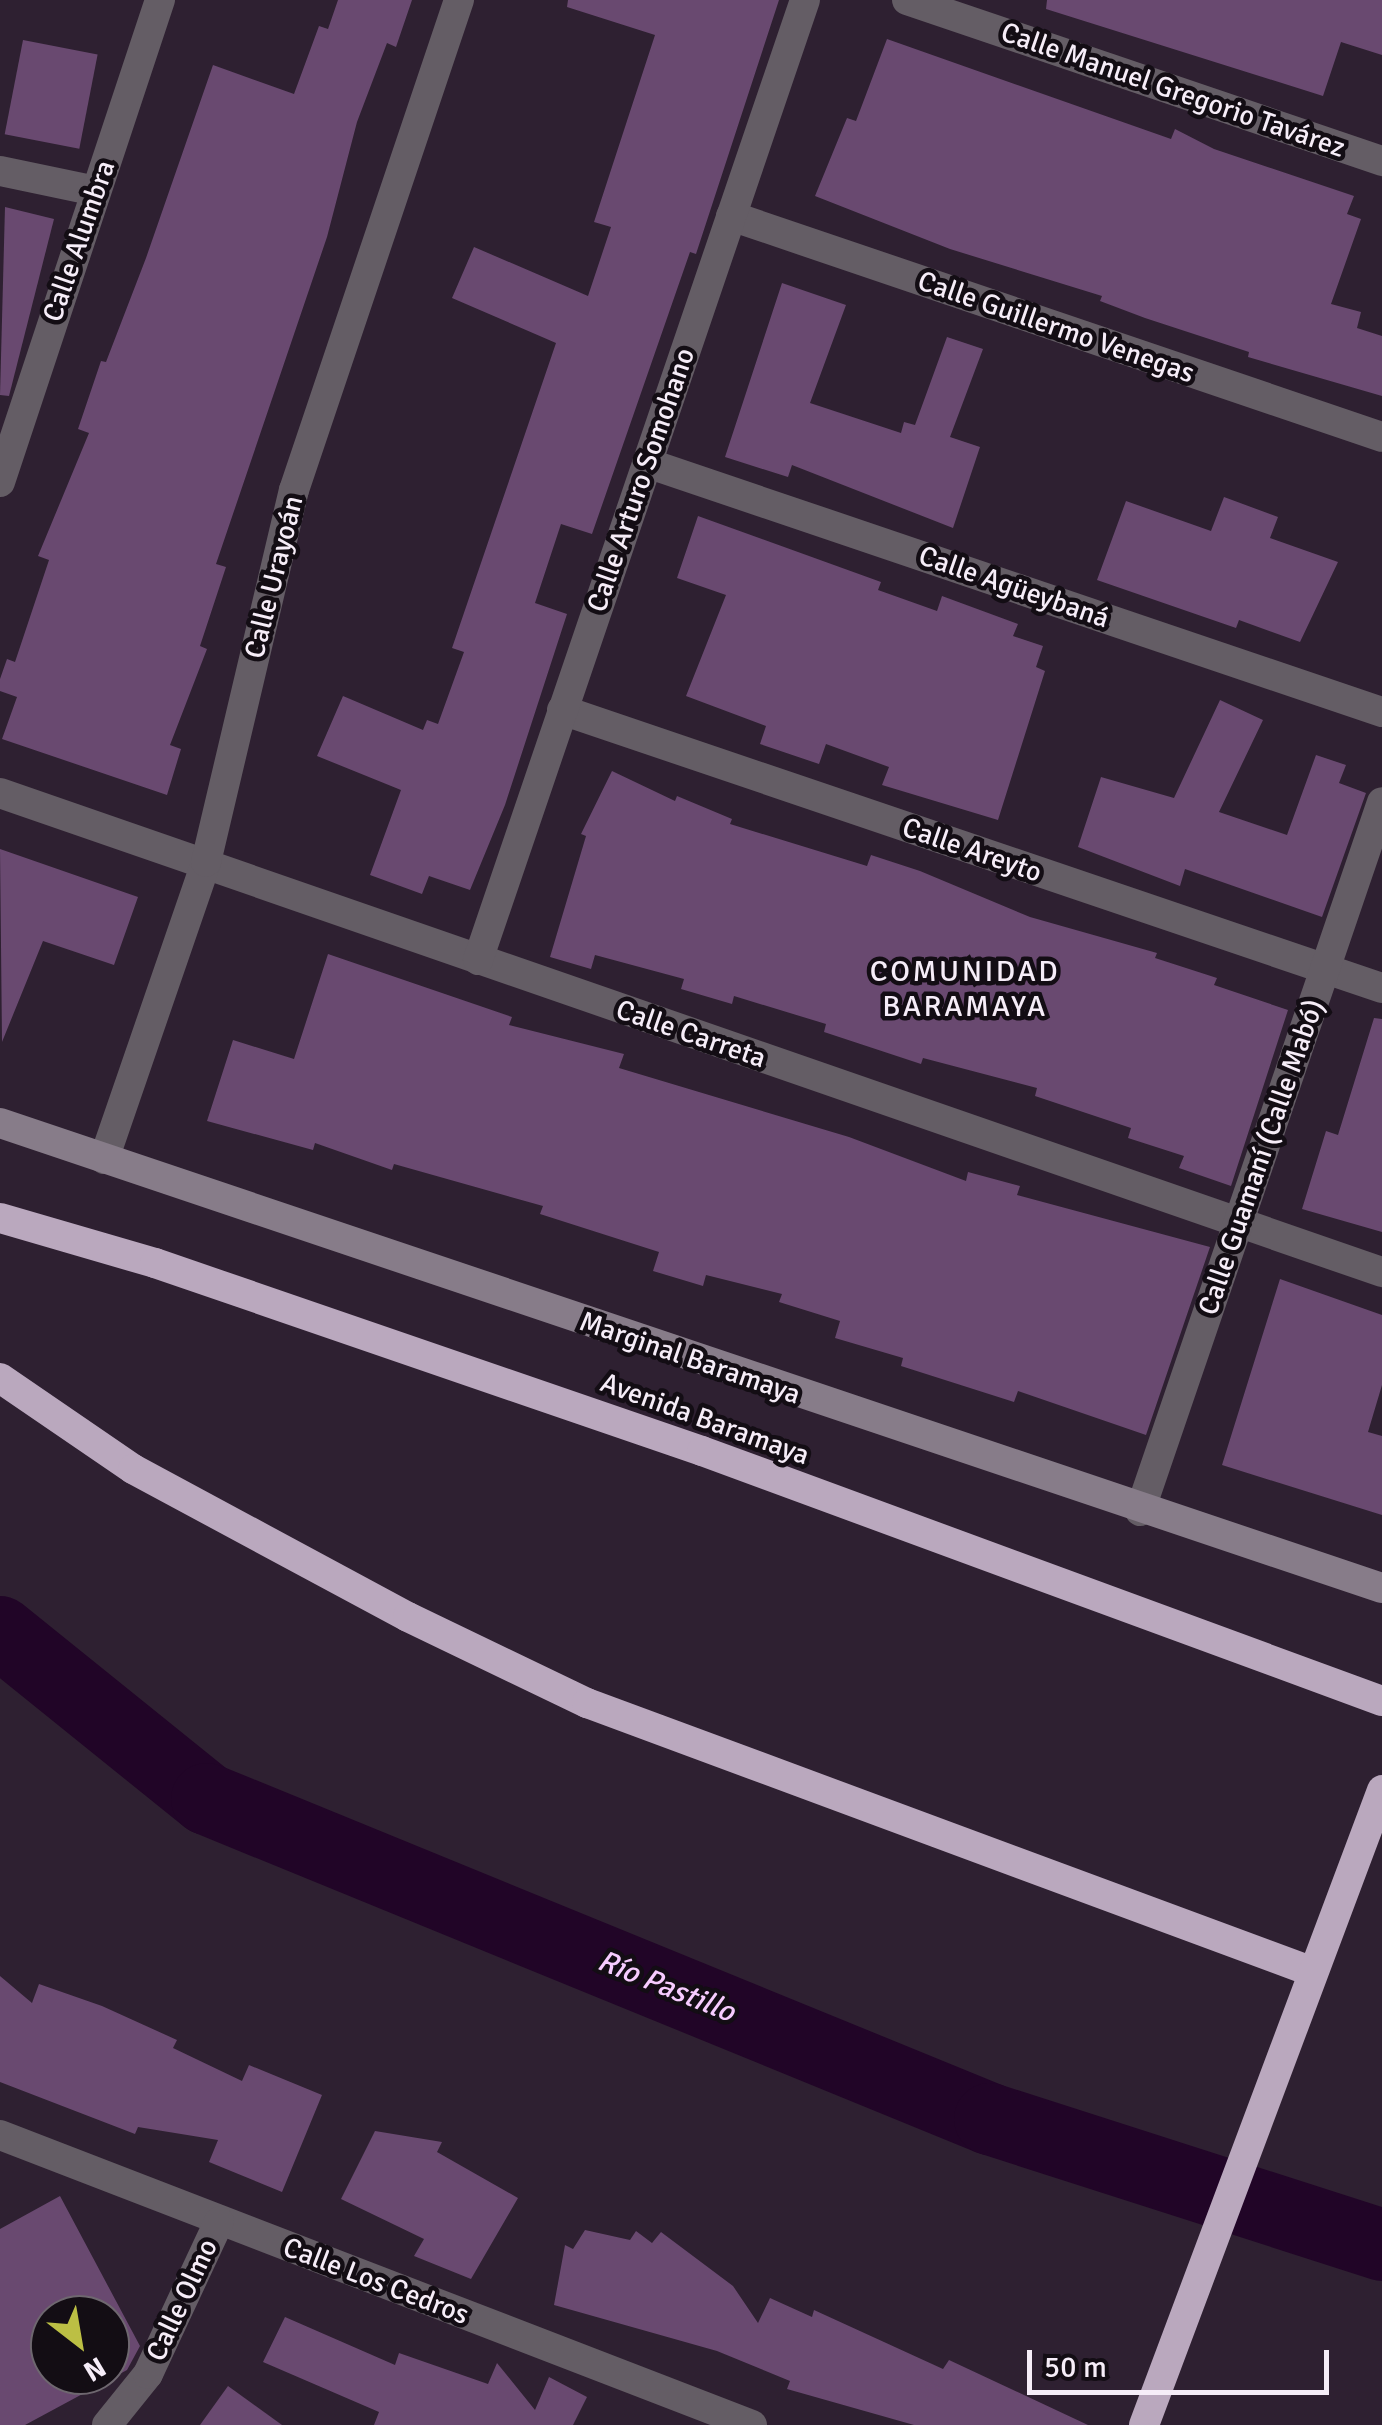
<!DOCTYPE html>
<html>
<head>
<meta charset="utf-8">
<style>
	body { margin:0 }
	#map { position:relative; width:1382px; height:2425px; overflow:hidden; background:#2e2031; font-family:Signika,sans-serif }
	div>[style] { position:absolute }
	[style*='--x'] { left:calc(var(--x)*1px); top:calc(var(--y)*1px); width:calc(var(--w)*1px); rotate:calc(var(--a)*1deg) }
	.river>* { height:72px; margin:-36px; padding:0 36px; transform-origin:36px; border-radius:36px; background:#210527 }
	.building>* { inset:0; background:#694970; transform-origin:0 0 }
	.street>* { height:30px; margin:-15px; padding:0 15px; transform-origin:15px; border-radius:15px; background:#645d65 }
	.secondary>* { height:30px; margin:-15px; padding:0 15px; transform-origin:15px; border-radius:15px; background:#877c89 }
	.highway>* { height:30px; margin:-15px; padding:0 15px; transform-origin:15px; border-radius:15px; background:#baa8be }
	span { translate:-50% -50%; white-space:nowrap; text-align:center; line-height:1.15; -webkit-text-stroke:9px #130d14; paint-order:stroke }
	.street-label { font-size:28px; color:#f6edf8 }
	.neighbourhood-label { font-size:30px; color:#f6edf8; letter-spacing:2.5px }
	.water-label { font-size:30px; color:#f7ccff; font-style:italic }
	.north { position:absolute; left:30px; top:2295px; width:100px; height:100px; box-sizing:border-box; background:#130d14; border:2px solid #6e676f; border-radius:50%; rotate:149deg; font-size:28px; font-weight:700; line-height:40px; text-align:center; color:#f6edf8 }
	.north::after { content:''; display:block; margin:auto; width:35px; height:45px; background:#bcbf44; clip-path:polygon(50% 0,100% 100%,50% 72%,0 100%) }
	.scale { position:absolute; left:1027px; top:2350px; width:302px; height:45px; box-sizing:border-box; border:5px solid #f6edf8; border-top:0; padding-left:12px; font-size:30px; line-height:35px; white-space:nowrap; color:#f6edf8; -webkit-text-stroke:8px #130d14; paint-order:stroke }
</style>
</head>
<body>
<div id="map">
	<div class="river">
		<div style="--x:0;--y:1632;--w:266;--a:38.9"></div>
		<div style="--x:207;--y:1799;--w:846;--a:22.23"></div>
		<div style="--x:990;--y:2119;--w:412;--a:17.8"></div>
	</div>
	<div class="building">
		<div style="clip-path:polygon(338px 0,412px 0,396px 47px,387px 43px,357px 122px,327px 237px,216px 564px,226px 567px,200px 646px,207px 649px,170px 745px,181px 749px,167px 795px,2px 739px,17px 697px,0 691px,0 679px,7px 659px,15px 662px,49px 560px,38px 556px,89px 433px,78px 429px,101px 361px,106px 362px,146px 258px,213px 65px,294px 94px,319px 26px,328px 29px)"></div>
		<div style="clip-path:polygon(568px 0,779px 0,696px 254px,690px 252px,592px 534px,561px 524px,535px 603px,567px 614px,505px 805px,470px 890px,429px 876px,422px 894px,370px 875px,401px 790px,317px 756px,343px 696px,423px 730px,427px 720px,438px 724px,464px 652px,452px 648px,556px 343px,452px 298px,474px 247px,588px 296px,611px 227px,594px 222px,655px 35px,567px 7px)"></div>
		<div style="clip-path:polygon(1047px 0,1382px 0,1382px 55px,1341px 42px,1323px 96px,1046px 9px)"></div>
		<div style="clip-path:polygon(887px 39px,1171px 139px,1175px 129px,1214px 149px,1354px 196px,1347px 214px,1361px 219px,1331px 304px,1361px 312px,1357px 328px,1382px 336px,1382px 396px,1248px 357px,1249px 352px,1145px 318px,1100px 301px,1102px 296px,950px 249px,815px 196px,847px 118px,856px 121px)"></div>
		<div style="left:23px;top:40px;width:76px;height:96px;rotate:11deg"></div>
		<div style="clip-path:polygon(5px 207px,54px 219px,9px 396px,0 395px)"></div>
		<div style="clip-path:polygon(782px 283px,846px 305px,810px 403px,901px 433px,904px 422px,915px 425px,947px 337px,983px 349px,950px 437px,980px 447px,953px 528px,792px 465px,788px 477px,725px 457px)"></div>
		<div style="clip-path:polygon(1224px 497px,1278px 517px,1270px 538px,1338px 562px,1300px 642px,1239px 620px,1236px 628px,1097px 580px,1126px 501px,1211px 531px)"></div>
		<div style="clip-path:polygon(698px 516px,881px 582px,878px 590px,937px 611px,942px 596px,1018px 624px,1013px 636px,1043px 646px,1036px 667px,1045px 671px,998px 820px,882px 785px,889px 767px,826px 744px,819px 764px,760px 744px,766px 726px,686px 696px,726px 595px,677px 578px)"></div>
		<div style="clip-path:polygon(1220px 700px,1263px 720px,1219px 812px,1287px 835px,1316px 755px,1346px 765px,1339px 783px,1366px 793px,1322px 917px,1185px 869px,1180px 886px,1078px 847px,1101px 777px,1174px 798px)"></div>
		<div style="clip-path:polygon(612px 771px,675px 801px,677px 796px,732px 819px,730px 824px,867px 866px,871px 855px,920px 871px,1030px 917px,1157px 953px,1155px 958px,1217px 978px,1214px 985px,1288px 1010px,1231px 1186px,1179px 1168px,1184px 1156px,1128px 1138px,1131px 1128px,1035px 1096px,1037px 1088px,923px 1058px,921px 1064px,824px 1032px,826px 1024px,734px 996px,732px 1004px,681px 989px,684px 979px,595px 955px,591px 969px,550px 957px,586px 836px,581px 834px)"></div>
		<div style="clip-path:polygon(0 849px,138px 897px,114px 965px,43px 941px,2px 1042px)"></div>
		<div style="clip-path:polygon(328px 954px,512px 1017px,509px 1025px,624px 1054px,619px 1068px,849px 1137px,966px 1181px,968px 1172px,1020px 1186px,1017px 1195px,1210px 1247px,1146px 1435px,1018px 1391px,1014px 1402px,901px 1366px,903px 1358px,835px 1338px,840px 1321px,779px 1302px,782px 1294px,706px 1275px,703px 1286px,653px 1271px,659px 1252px,540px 1214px,543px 1206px,394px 1164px,392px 1170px,315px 1143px,313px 1150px,207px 1121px,233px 1040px,294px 1059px)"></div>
		<div style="clip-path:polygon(1374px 1018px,1382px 1019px,1382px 1232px,1302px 1209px,1326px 1131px,1338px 1135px)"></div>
		<div style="clip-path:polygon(1280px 1279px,1382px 1315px,1382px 1385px,1368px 1432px,1382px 1436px,1382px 1515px,1222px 1465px)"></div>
		<div style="clip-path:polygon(0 1976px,32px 2003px,39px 1984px,102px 2006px,177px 2040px,173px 2048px,242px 2081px,249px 2065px,322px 2095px,282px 2192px,209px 2162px,218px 2140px,138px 2127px,135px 2134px,0 2082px)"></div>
		<div style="clip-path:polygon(375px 2131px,442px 2142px,437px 2152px,518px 2198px,471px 2279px,414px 2256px,424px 2239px,341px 2199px)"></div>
		<div style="clip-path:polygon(evenodd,60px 2196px,140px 2346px,127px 2370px,25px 2425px,0 2425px,0 2229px,60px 2196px,50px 2315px,110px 2315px,110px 2375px,50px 2375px,50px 2315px)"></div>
		<div style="clip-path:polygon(585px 2230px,630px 2240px,636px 2231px,652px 2243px,661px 2232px,733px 2286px,758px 2323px,770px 2298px,812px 2317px,814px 2310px,943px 2369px,949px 2360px,1088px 2425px,914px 2425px,787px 2389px,790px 2381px,717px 2351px,554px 2305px,565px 2245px,573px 2249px)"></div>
		<div style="clip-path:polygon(285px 2317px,395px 2365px,399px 2353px,488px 2384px,497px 2363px,535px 2410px,549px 2377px,587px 2397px,573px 2425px,374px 2425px,379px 2412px,263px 2362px)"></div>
		<div style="clip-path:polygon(228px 2386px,282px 2425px,200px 2425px)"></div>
	</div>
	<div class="street">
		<div style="--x:907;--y:0;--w:502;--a:18.72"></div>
		<div style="--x:0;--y:171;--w:98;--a:11.8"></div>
		<div style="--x:731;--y:216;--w:687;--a:18.75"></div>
		<div style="--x:647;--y:463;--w:776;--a:18.72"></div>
		<div style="--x:0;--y:482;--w:508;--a:-71.64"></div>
		<div style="--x:562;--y:710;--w:866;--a:18.73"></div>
		<div style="--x:0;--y:793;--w:1463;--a:19.12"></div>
		<div style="--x:478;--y:960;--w:1014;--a:-71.19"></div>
		<div style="--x:104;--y:1159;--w:314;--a:-71"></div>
		<div style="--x:206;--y:862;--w:382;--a:-76.7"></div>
		<div style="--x:294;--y:490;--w:517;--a:-71.39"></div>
		<div style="--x:1140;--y:1511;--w:749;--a:-71.15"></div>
		<div style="--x:0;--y:2135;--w:806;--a:21.09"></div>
		<div style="--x:107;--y:2425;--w:65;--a:-51.2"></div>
		<div style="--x:148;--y:2374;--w:168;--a:-65"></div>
	</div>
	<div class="secondary">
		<div style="--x:0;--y:1123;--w:1458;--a:18.6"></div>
	</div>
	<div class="highway">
		<div style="--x:0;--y:1218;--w:161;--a:16.2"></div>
		<div style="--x:155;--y:1263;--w:578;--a:18.97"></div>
		<div style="--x:702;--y:1451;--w:724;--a:20.19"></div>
		<div style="--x:0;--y:1378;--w:161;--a:34.4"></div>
		<div style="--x:133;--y:1469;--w:312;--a:28.3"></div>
		<div style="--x:408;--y:1617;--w:199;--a:25.7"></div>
		<div style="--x:587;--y:1703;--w:774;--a:20.33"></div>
		<div style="--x:1144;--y:2425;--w:678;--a:-69.45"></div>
	</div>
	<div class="street-label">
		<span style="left:1173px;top:90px;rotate:19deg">Calle Manuel Gregorio Tavárez</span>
		<span style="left:79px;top:241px;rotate:-71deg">Calle Alumbra</span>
		<span style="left:1056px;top:327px;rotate:19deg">Calle Guillermo Venegas</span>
		<span style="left:641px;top:480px;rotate:-71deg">Calle Arturo Somohano</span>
		<span style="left:274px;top:577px;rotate:-76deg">Calle Urayoán</span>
		<span style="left:1014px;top:587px;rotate:19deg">Calle Agüeybaná</span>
		<span style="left:972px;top:850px;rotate:19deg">Calle Areyto</span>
		<span style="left:691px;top:1034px;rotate:19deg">Calle Carreta</span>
		<span style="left:1261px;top:1157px;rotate:-71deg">Calle Guamaní (Calle Mabó)</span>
		<span style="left:690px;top:1358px;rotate:19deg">Marginal Baramaya</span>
		<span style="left:705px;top:1419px;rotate:20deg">Avenida Baramaya</span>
		<span style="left:376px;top:2281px;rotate:21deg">Calle Los Cedros</span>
		<span style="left:182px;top:2300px;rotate:-65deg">Calle Olmo</span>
	</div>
	<div class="neighbourhood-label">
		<span style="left:965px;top:989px">COMUNIDAD<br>BARAMAYA</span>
	</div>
	<div class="water-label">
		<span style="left:666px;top:1987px;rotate:22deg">Río Pastillo</span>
	</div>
	<div class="north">N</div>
	<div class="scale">50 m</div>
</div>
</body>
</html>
